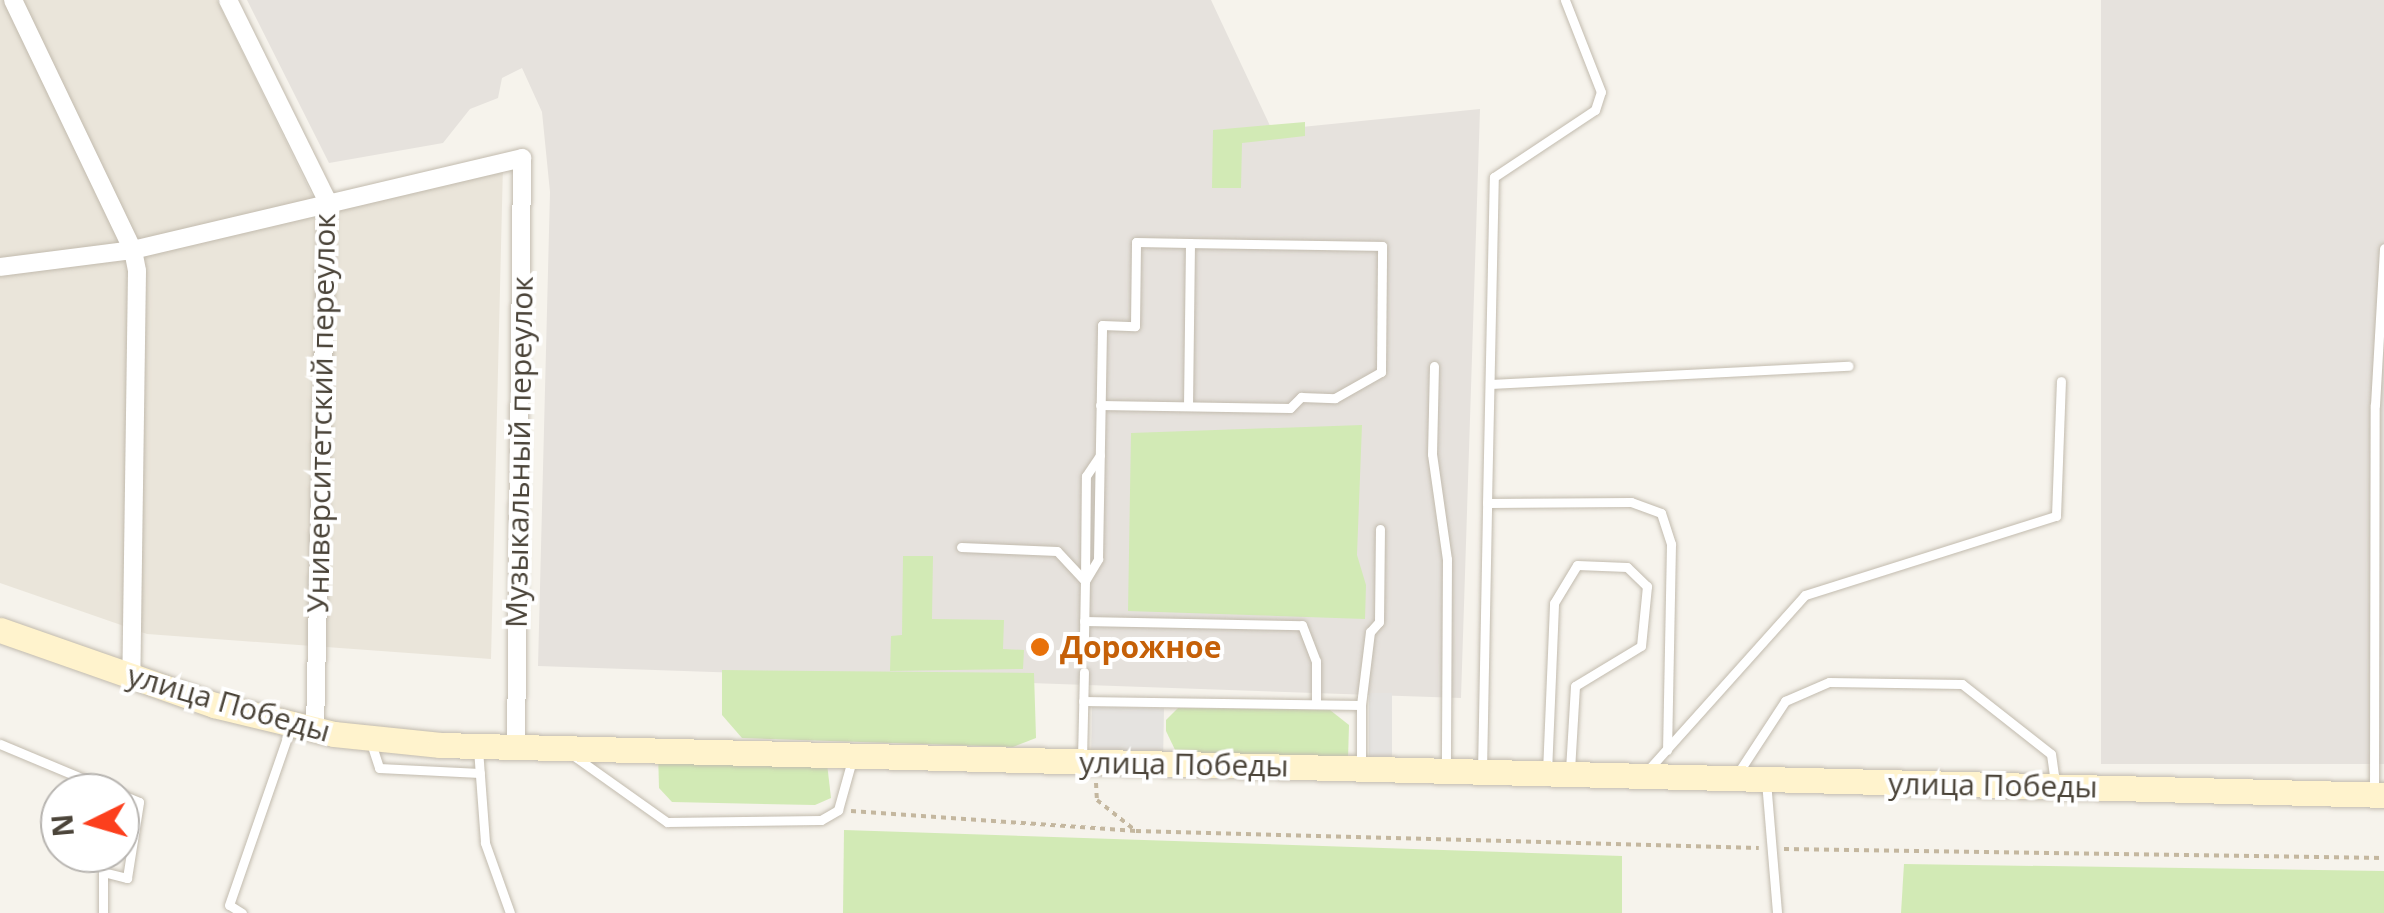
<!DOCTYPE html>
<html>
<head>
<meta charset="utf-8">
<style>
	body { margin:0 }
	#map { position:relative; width:2384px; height:913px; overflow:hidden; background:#f6f3ec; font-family:"Open Sans",sans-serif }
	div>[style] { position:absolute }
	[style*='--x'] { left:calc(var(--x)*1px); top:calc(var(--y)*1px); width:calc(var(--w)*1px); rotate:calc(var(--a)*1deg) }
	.residential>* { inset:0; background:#eae5da }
	.industrial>* { inset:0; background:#e6e2dd; transform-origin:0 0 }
	.green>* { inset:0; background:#d2eab5 }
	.parking>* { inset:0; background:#e5e3e0; transform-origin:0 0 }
	.path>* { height:4px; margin-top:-2px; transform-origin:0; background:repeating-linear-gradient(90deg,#c4b79f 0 5px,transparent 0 10px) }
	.roads { filter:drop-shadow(0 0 2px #c2bbae) drop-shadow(0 0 2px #c2bbae) }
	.service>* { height:9px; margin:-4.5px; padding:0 4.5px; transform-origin:4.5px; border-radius:4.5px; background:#fff }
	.minor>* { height:18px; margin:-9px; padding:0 9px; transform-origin:9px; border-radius:9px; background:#fff }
	.secondary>* { height:25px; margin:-12.5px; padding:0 12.5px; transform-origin:12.5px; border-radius:12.5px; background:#fff3cd }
	.dots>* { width:28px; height:28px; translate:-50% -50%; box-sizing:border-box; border:5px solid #fff; border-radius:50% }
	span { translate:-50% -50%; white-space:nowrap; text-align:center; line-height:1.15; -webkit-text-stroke:8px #fff; paint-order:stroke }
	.street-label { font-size:30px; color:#4b4439 }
	.food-label { font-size:30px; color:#c56008; font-weight:700 }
	.left { translate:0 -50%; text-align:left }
	.north { position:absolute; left:40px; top:773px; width:100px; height:100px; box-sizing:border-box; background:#fff; border:2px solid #b7b4b0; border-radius:50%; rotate:265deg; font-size:28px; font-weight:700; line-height:40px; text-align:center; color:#4b4439 }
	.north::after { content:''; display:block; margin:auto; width:35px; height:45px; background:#fc3f1d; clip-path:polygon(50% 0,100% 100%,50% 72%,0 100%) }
</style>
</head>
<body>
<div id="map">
	<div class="residential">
		<div style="clip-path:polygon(0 0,217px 0,313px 197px,503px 165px,491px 659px,147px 634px,0 583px)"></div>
	</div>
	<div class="industrial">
		<div style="clip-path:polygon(247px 0,1211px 0,1272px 130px,1480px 109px,1461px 698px,538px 666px,550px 192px,542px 112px,522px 68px,502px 78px,498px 98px,470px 109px,443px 143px,329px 163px)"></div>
		<div style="left:2101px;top:0;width:283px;height:764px"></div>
	</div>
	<div class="green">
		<div style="clip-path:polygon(1305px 122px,1305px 136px,1242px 143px,1241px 188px,1212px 188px,1213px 130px)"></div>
		<div style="clip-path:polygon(1362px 425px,1357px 555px,1366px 585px,1365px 619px,1128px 611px,1131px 433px)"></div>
		<div style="clip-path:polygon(903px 556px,933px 556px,932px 619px,1004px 620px,1003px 649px,1024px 650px,1023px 669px,890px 671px,891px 636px,902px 635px)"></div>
		<div style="clip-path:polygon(722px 670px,1034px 673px,1036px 738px,1013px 747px,742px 738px,722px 715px)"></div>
		<div style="clip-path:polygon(1178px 708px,1330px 710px,1349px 725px,1348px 759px,1178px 756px,1166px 731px,1166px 720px)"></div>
		<div style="clip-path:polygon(825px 746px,831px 798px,815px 805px,672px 802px,659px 788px,658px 751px)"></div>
		<div style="clip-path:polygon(844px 830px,1622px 856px,1622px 913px,843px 913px)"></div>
		<div style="clip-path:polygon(1904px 864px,2384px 871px,2384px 913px,1901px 913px)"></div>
	</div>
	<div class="parking">
		<div style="left:1369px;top:693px;width:23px;height:67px"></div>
		<div style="left:1092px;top:707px;width:72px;height:47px;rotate:1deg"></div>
	</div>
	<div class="path">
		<div style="--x:1096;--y:783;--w:17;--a:87"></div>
		<div style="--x:1097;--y:800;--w:50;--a:38.5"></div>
		<div style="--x:1136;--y:831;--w:623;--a:1.56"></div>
		<div style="--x:851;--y:811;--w:286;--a:4"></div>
		<div style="--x:1784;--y:849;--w:600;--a:0.86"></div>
	</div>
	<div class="roads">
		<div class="service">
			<div style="--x:1434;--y:366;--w:88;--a:91.3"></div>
			<div style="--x:1432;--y:454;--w:106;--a:81.9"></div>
			<div style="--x:1447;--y:559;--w:209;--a:90.3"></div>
			<div style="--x:1490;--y:384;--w:359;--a:-2.9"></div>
			<div style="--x:1100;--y:405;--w:190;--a:0.9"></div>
			<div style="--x:1290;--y:408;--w:16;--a:-45"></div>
			<div style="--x:1301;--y:397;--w:34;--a:2"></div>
			<div style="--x:1335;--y:398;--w:53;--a:-29.5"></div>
			<div style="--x:1381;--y:372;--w:126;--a:-89.5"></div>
			<div style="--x:1382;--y:246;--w:192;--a:-179.1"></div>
			<div style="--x:1487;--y:503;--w:326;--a:-88.8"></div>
			<div style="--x:1494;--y:177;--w:121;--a:-33.6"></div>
			<div style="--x:1595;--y:110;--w:19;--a:-72"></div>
			<div style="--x:1601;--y:92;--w:99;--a:-111.4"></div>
			<div style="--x:961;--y:547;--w:96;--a:2.4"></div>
			<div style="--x:1057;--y:551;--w:41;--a:47"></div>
			<div style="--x:1085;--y:581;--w:105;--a:-89.5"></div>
			<div style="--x:1086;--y:476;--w:25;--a:-56"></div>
			<div style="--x:1084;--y:621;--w:218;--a:1.1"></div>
			<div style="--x:1302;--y:625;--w:39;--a:69"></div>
			<div style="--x:1316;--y:661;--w:43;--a:90"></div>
			<div style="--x:1084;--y:637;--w:56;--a:-89"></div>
			<div style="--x:1085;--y:581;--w:26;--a:-59"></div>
			<div style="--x:1098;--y:559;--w:234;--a:-89"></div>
			<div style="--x:1102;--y:325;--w:33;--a:2"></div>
			<div style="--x:1135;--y:326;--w:84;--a:-89.3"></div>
			<div style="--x:1136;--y:242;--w:54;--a:1.1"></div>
			<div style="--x:1190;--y:243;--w:163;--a:90.7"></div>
			<div style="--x:1083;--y:701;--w:278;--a:0.8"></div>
			<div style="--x:1361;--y:705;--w:59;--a:90"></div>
			<div style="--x:1361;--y:705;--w:74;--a:-83"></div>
			<div style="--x:1370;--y:632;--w:13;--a:-48"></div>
			<div style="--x:1379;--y:622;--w:93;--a:-89.4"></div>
			<div style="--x:371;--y:743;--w:26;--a:72"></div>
			<div style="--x:379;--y:768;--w:101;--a:2.8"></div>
			<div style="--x:0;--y:744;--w:127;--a:22.7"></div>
			<div style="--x:478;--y:749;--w:94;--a:85.7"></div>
			<div style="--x:485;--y:843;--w:74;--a:70.3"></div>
			<div style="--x:574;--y:756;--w:114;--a:35.4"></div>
			<div style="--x:667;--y:822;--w:154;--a:-0.7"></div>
			<div style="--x:821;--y:820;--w:20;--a:-30"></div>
			<div style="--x:838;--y:810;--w:52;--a:-74.4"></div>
			<div style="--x:1082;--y:759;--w:87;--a:-88.7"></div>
			<div style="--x:1648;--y:770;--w:235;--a:-48.1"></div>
			<div style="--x:1805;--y:595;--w:263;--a:-17.5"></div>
			<div style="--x:2056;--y:516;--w:135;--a:-87.9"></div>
			<div style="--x:1482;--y:771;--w:268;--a:-88.9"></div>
			<div style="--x:1487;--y:503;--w:144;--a:-0.4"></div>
			<div style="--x:1631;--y:502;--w:32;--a:20"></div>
			<div style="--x:1661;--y:513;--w:33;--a:72"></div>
			<div style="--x:1671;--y:544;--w:206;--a:91.1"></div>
			<div style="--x:1547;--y:772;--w:169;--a:-87.6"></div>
			<div style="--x:1554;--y:603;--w:44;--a:-58.8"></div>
			<div style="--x:1577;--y:565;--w:50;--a:2.3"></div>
			<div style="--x:1627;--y:567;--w:28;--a:44"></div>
			<div style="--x:1647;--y:586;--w:60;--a:95.7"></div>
			<div style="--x:1641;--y:646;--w:77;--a:148.8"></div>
			<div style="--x:1575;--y:686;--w:85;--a:93.4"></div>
			<div style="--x:1736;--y:776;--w:90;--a:-56.8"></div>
			<div style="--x:1785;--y:701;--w:48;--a:-23.4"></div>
			<div style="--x:1829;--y:682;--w:133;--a:0.9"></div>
			<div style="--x:1962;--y:684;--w:113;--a:38.2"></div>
			<div style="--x:2051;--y:754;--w:30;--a:82"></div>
			<div style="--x:1766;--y:781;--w:132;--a:85.2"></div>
			<div style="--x:2374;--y:792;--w:387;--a:-89.9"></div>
			<div style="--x:2375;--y:405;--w:157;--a:-86.7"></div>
			<div style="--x:103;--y:913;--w:41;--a:-90"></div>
			<div style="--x:103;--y:872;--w:25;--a:14"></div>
			<div style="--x:127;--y:878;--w:77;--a:-81"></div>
			<div style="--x:139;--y:802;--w:21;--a:-157"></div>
			<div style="--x:242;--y:913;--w:15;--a:-148"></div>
			<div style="--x:229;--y:905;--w:189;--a:-70.9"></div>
		</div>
		<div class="minor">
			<div style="--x:13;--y:0;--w:277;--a:64.4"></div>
			<div style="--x:133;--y:250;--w:21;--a:79"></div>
			<div style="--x:137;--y:271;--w:406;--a:90.8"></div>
			<div style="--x:228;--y:0;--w:223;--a:63.7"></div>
			<div style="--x:327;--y:200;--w:529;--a:91.3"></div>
			<div style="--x:0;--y:267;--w:134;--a:-7.3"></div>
			<div style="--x:133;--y:250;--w:400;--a:-13.3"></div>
			<div style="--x:522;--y:158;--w:589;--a:90.58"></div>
		</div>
		<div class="secondary">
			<div style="--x:0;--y:630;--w:227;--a:19.3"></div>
			<div style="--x:214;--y:705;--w:123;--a:13.6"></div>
			<div style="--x:334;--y:734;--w:107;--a:5.9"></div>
			<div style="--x:440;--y:745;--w:1945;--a:1.47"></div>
		</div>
	</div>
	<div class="dots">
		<div style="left:1040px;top:647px;background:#e8710a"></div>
	</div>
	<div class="street-label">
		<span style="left:321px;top:413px;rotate:-89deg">Университетский переулок</span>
		<span style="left:519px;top:452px;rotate:-89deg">Музыкальный переулок</span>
		<span style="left:229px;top:703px;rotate:16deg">улица Победы</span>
		<span style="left:1184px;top:764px;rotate:1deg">улица Победы</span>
		<span style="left:1993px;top:785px;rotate:1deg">улица Победы</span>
	</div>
	<div class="food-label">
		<span class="left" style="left:1060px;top:647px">Дорожное</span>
	</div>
	<div class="north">N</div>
</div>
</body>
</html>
